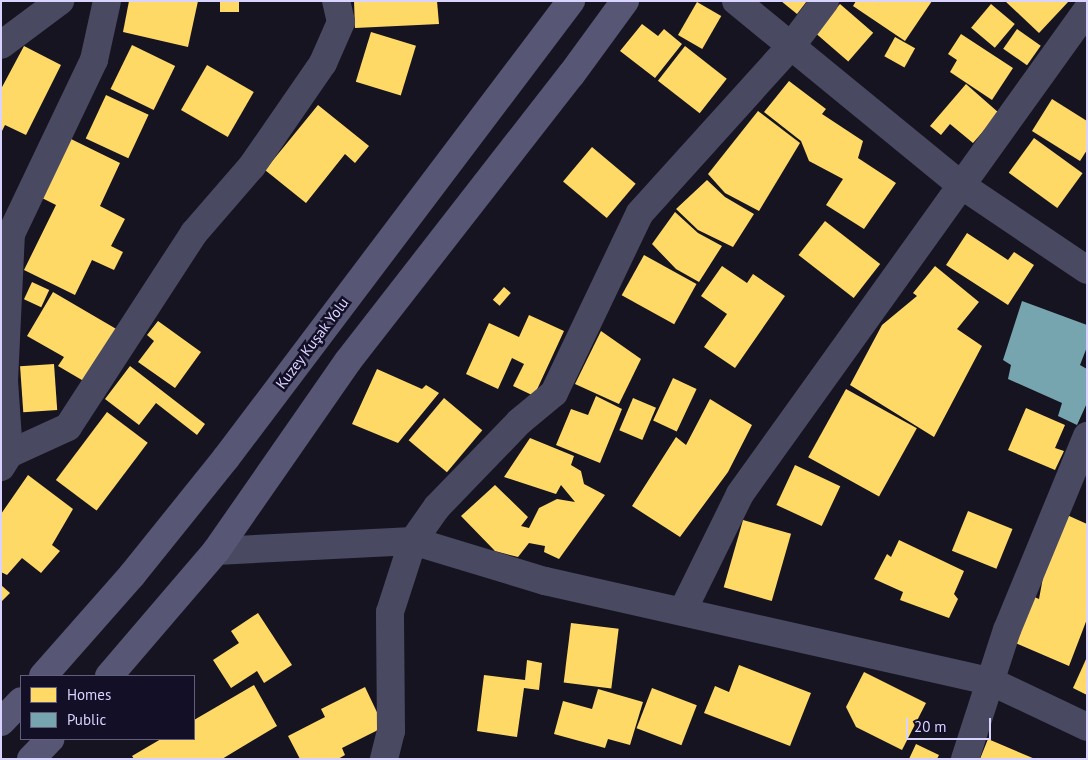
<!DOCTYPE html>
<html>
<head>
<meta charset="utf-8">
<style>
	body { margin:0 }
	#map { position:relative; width:1088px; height:760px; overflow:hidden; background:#161421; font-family:"PT Sans",sans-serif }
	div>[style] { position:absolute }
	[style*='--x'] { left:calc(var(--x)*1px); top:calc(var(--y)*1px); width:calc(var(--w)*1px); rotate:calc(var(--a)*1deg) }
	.homes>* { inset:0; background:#ffd966; transform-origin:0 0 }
	.public>* { inset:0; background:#76a5af }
	.minor>* { height:28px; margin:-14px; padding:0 14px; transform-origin:14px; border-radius:14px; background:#4a4962 }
	.secondary>* { height:28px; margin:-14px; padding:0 14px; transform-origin:14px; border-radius:14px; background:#575674 }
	span { translate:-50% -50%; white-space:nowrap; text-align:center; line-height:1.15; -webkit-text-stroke:5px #130f26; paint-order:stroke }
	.street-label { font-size:15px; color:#d9d4ff }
	.frame { position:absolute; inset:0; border:2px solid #d9d4ff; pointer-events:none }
	.legend { position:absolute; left:20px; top:675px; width:175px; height:65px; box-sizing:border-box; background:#130f26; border:1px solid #625e7d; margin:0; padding:6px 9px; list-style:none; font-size:15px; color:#d9d4ff }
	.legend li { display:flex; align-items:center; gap:10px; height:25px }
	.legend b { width:25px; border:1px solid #625e7d }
	.scale { position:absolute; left:906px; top:718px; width:85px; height:22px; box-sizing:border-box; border:2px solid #d9d4ff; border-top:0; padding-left:6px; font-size:15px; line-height:18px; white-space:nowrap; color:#d9d4ff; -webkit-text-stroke:4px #130f26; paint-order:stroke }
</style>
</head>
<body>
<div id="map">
	<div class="homes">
		<div style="clip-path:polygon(129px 1px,198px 1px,188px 47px,123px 32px)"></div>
		<div style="left:220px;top:1px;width:19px;height:11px"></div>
		<div style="clip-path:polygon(354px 1px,437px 1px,439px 24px,355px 28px)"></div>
		<div style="clip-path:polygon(781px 1px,807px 1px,797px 14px)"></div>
		<div style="clip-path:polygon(856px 1px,932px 1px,905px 41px,853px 6px)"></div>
		<div style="clip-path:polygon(1005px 1px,1069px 1px,1039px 33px)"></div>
		<div style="left:697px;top:2px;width:28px;height:38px;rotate:30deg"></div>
		<div style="left:840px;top:4px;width:44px;height:38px;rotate:41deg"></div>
		<div style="left:991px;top:4px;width:31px;height:31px;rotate:40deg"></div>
		<div style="clip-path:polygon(642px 24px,658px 36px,664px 29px,682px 44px,655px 78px,620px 51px)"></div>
		<div style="left:1017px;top:29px;width:29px;height:24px;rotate:35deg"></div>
		<div style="left:371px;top:32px;width:47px;height:52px;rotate:17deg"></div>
		<div style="clip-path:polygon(961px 34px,1013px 68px,992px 100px,950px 72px,957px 60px,948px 54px)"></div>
		<div style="left:895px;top:37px;width:23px;height:22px;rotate:29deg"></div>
		<div style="left:132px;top:45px;width:48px;height:49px;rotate:26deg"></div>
		<div style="clip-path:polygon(24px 46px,61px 65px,26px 135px,5px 125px,1px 133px,1px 89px)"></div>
		<div style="left:685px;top:46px;width:53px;height:44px;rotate:38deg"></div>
		<div style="left:207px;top:65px;width:54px;height:52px;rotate:30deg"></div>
		<div style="clip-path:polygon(789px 81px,826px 109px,822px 114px,863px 141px,858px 158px,896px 183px,864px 229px,826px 205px,843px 179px,809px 161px,801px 141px,764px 112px)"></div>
		<div style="clip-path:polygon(966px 84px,999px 113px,973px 143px,950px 124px,941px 135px,930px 126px)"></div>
		<div style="left:106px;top:95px;width:47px;height:48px;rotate:25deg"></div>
		<div style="clip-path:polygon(1052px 99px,1087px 121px,1087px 150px,1080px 161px,1032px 131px)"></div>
		<div style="clip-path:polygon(318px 105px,369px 146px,355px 163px,345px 154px,306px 203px,265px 170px)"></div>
		<div style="clip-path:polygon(758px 111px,800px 143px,759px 211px,725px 193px,708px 174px)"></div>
		<div style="left:1034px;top:138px;width:60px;height:43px;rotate:36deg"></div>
		<div style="clip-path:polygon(71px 139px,120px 163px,100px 206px,125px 219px,111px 246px,123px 252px,114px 270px,92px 260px,75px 295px,24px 270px,56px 205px,42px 198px)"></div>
		<div style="left:592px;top:147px;width:57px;height:45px;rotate:40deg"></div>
		<div style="clip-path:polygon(707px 180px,725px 197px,754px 214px,733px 247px,698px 230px,676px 209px)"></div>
		<div style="clip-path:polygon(675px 212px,698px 233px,722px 246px,699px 282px,676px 269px,652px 244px)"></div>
		<div style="left:825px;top:221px;width:70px;height:43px;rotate:38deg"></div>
		<div style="clip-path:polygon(967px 233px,1008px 260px,1014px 252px,1034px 265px,1008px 305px,946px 265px)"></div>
		<div style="left:644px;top:255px;width:60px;height:46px;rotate:29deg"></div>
		<div style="clip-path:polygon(722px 266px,747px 283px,753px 274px,785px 296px,735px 368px,704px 347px,727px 314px,701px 296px)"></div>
		<div style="clip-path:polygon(935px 266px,979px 302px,957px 329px,982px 346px,934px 437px,850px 385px,882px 325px,917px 296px,913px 293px)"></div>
		<div style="left:32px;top:282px;width:19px;height:19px;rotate:25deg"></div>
		<div style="left:504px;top:287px;width:9px;height:17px;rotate:41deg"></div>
		<div style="clip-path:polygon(53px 292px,118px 330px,87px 383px,58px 366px,64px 357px,27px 336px)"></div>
		<div style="clip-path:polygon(529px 315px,564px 331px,534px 396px,513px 386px,524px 364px,512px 358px,498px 389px,466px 374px,489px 323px,519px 337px)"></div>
		<div style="clip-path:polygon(158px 321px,201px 352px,175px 388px,138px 362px,154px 341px,147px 335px)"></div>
		<div style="clip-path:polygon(601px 331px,641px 359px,619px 404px,575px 384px)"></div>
		<div style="left:54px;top:364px;width:46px;height:34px;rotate:86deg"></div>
		<div style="clip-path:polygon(130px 366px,205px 424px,197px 435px,156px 403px,139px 425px,105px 399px)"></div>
		<div style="clip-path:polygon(377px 369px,422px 389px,426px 385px,439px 393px,398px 443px,352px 424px)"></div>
		<div style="left:673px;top:378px;width:26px;height:47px;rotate:25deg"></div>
		<div style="left:846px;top:389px;width:81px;height:78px;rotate:29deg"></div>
		<div style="clip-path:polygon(596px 396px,622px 409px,600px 463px,556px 445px,571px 409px,588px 415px)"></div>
		<div style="left:444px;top:398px;width:50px;height:55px;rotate:40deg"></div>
		<div style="left:633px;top:398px;width:25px;height:35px;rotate:23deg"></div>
		<div style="clip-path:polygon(710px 399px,752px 425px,728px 472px,680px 537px,632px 506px,676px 437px,686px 445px)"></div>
		<div style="clip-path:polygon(1026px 408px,1065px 425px,1055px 448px,1064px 451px,1055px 470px,1008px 450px)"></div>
		<div style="left:107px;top:412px;width:51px;height:85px;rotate:37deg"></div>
		<div style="clip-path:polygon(530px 438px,574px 456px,571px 465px,581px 471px,584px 484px,605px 495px,559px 559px,544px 552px,545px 546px,529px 543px,518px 557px,495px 551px,461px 516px,495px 485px,528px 517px,521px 526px,529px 528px,539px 508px,557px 499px,575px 502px,561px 485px,556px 494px,504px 477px)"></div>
		<div style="left:795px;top:465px;width:50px;height:44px;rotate:25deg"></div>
		<div style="clip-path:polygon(28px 475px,73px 509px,52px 545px,60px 551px,41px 573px,22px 558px,7px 575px,1px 572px,1px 514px)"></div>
		<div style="left:968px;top:511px;width:48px;height:43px;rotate:22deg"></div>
		<div style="clip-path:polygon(1067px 515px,1087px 524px,1087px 619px,1069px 666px,1011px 641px,1032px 596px,1039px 599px,1047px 556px)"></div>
		<div style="left:743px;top:520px;width:50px;height:70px;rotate:16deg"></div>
		<div style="clip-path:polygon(899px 540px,964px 571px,954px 594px,958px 599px,949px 618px,900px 600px,903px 592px,874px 579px,887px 554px,891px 557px)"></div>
		<div style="clip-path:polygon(1px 585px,10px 593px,1px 602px)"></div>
		<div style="clip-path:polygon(258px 613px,292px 665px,264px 683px,257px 671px,231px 688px,213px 660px,239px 643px,231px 631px)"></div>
		<div style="left:571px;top:623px;width:48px;height:60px;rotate:7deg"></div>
		<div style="clip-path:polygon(1087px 657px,1087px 695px,1073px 688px)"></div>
		<div style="clip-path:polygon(527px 660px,542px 663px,539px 690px,524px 688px,517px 737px,477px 731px,484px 675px,525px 680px)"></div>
		<div style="clip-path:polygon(739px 665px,811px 693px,790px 746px,704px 713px,715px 686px,729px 692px)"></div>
		<div style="clip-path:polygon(864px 672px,926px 703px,902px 750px,856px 727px,846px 707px)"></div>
		<div style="clip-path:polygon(254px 685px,277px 726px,222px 759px,134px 759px,132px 756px,161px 739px,194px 739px,194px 720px)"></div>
		<div style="clip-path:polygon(365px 687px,384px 727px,342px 748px,345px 755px,338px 759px,300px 759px,288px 736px,325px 717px,321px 709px)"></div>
		<div style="left:652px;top:688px;width:48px;height:43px;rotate:21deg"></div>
		<div style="clip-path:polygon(598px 689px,643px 702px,630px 745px,608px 739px,605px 748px,554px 734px,563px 701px,592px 709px)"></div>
		<div style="clip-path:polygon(988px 739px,1035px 759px,980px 759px)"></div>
		<div style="clip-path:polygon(916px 744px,939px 755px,937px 759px,909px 759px)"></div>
	</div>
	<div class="public">
		<div style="clip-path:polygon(1022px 301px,1087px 325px,1087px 347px,1080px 365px,1087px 369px,1087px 403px,1077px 425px,1058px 416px,1062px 403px,1008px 379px,1011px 365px,1003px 360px)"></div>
	</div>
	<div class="minor">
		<div style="--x:736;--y:1;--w:291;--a:39.3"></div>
		<div style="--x:961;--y:185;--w:152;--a:34"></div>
		<div style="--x:1;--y:45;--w:74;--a:-36.7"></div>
		<div style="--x:9;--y:454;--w:65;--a:-24.6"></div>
		<div style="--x:68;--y:427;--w:231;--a:-57"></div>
		<div style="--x:194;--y:233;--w:89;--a:-49.1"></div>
		<div style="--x:252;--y:166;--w:125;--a:-55.4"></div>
		<div style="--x:323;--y:63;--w:45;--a:-66.3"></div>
		<div style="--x:341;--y:22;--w:22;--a:-103"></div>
		<div style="--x:1;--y:467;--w:15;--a:-58"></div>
		<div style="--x:9;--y:454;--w:73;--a:-93.9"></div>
		<div style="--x:4;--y:381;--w:147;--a:-87.3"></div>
		<div style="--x:11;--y:234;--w:193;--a:-64.5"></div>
		<div style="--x:94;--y:60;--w:60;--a:-77.6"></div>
		<div style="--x:216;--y:551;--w:197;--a:-2.9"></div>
		<div style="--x:413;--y:541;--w:138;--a:16.9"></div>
		<div style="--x:545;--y:581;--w:458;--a:12.7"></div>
		<div style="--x:992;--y:682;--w:105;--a:25.3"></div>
		<div style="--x:683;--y:610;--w:129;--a:-63.8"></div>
		<div style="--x:740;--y:494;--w:596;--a:-54.36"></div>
		<div style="--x:384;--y:759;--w:29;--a:-76"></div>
		<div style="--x:391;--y:731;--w:119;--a:-90.5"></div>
		<div style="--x:390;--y:612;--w:75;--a:-72.1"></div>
		<div style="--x:413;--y:541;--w:42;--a:-54.8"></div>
		<div style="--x:437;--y:507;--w:118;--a:-46"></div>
		<div style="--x:519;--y:422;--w:45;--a:-39.6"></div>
		<div style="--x:554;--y:393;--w:199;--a:-64.5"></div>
		<div style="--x:640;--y:213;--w:227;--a:-47.9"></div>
		<div style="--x:792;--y:45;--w:55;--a:-53.1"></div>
		<div style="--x:965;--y:759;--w:136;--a:-72"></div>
		<div style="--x:1007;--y:630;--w:210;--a:-67.6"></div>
	</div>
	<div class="secondary">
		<div style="--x:43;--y:676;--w:135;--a:-48.6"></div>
		<div style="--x:132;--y:575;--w:150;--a:-51.2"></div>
		<div style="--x:226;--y:458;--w:573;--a:-52.95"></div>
		<div style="--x:109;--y:676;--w:165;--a:-49.4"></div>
		<div style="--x:216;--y:551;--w:231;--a:-55.2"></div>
		<div style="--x:348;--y:361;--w:363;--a:-52.1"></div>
		<div style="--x:571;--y:75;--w:92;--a:-53.9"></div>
		<div style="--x:1;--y:722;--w:29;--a:-46"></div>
		<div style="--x:31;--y:759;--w:28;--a:-46"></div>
	</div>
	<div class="street-label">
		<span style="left:312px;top:343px;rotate:-53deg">Kuzey Kuşak Yolu</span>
	</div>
	<div class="frame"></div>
	<ul class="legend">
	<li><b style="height:14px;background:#ffd966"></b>Homes</li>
	<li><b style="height:14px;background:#76a5af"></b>Public</li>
	</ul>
	<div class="scale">20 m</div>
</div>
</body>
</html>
